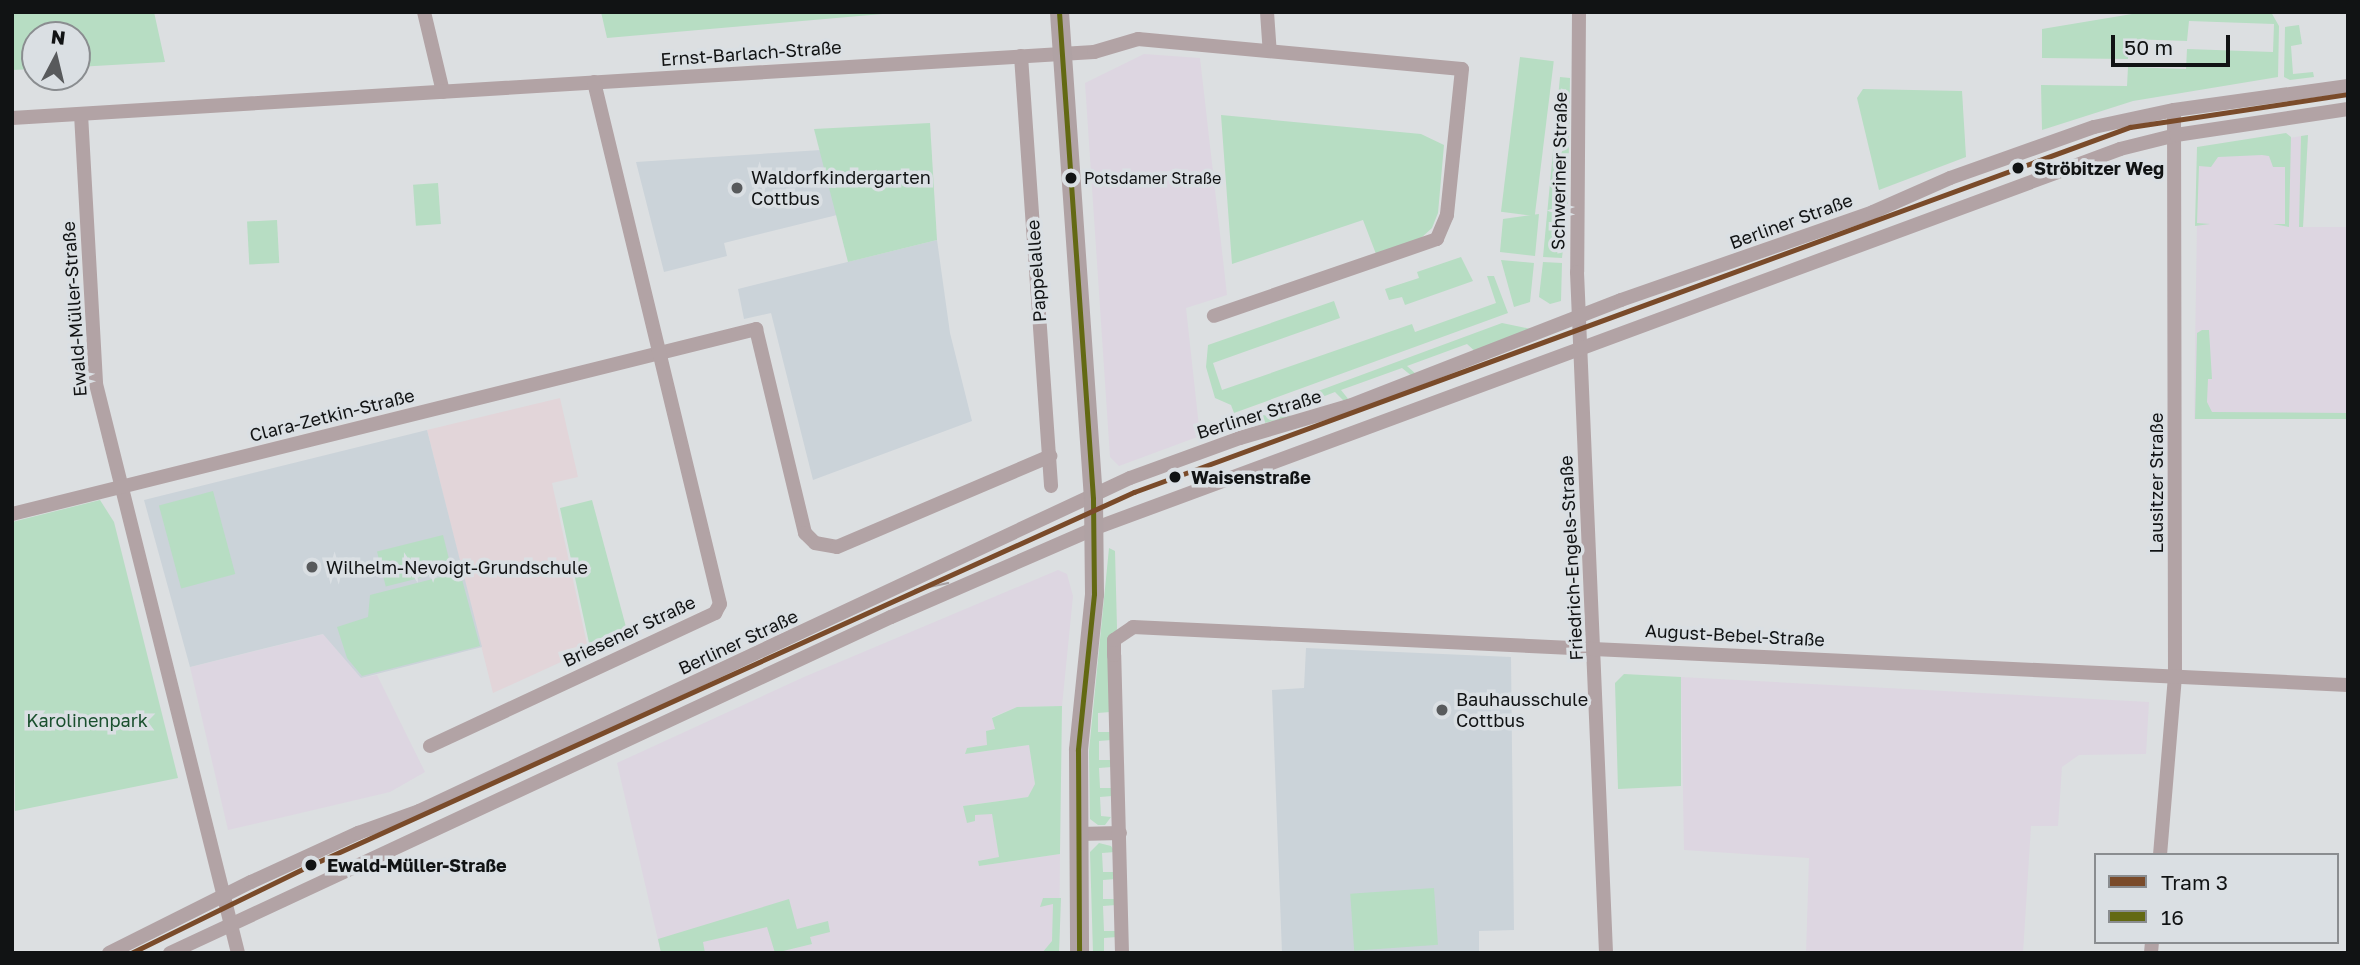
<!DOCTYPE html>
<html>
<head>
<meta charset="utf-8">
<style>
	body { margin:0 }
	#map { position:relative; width:2360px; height:965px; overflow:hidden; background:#dcdfe1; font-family:"Golos Text",sans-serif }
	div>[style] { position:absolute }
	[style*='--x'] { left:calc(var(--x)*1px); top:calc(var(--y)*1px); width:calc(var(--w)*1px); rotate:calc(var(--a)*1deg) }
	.commercial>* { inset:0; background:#ddd6e1 }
	.industrial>* { inset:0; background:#e2d5d9 }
	.built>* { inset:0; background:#cbd3d9 }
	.green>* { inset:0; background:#b7ddc3; transform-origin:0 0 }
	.minor>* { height:14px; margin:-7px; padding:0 7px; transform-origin:7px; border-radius:7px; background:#b2a3a5 }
	.secondary>* { height:19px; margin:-9.5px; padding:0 9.5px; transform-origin:9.5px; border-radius:9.5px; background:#b0a2a4 }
	.tram>* { height:2px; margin:-1px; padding:0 1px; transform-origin:1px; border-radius:1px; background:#a59ea0 }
	.bus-1>* { height:5px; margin:-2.5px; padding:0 2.5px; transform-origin:2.5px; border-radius:2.5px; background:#636913 }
	.tram-1>* { height:5px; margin:-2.5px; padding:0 2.5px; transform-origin:2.5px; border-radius:2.5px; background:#7a4b2a }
	.dots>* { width:19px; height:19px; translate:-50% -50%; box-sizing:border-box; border:4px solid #dadfe3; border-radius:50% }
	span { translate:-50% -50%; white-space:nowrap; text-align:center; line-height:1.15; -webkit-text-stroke:7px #dadfe3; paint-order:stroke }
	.bus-label { font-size:16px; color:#111314 }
	.left { translate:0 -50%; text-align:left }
	.street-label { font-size:18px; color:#111314 }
	.stop-label { font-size:18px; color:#111314; font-weight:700 }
	.poi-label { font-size:18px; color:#111314 }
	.park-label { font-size:18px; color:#1a502e }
	.frame { position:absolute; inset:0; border:14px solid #111314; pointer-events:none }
	.legend { position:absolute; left:2094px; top:853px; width:245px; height:91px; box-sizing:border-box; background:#dadfe3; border:2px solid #8a8d90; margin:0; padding:9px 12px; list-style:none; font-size:21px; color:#111314 }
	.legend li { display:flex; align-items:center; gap:14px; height:35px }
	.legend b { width:35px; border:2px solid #8a8d90 }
	.north { position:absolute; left:21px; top:21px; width:70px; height:70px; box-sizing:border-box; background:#dadfe3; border:2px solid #8a8d90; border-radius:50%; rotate:7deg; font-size:19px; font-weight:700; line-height:28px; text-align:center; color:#111314 }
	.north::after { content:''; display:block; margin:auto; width:24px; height:32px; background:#585a5c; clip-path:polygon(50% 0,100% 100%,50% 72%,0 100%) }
	.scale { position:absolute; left:2111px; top:35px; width:119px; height:32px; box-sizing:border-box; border:4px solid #111314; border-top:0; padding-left:9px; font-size:21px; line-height:24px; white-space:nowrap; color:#111314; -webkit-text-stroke:5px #dadfe3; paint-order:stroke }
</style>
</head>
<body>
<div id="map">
	<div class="commercial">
		<div style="clip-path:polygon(1144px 54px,1200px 58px,1227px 295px,1186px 308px,1200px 436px,1119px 466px,1110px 457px,1085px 83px)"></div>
		<div style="clip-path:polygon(2308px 135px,2303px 227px,2348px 227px,2348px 419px,2194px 419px,2198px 153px)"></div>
		<div style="clip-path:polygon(1058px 570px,1067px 574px,1073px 596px,1062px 706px,1017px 707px,992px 717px,995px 730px,987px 746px,967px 748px,965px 754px,1029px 745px,1035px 785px,1028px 797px,963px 806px,975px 815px,992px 813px,999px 857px,978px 861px,979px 866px,1060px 854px,1059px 953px,661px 953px,617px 763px,804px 677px)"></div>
		<div style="clip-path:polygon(324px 634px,361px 678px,377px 675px,425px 772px,390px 792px,228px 830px,190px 667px)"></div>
		<div style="clip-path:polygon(1681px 677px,2149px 702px,2146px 754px,2079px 755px,2062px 767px,2058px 826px,2031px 826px,2023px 953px,1806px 953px,1809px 858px,1684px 850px)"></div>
	</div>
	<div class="industrial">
		<div style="clip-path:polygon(560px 398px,578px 477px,552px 483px,587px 644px,558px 652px,561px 662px,493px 693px,427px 430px)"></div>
	</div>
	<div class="built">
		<div style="clip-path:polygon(821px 150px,837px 215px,724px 243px,727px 256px,664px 272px,636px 162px)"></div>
		<div style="clip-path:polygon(937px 240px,950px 333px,972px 421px,813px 480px,771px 313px,744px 319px,738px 289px)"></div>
		<div style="clip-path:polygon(427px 430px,482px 647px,361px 678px,323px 634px,190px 667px,144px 500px)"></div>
		<div style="clip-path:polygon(1306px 648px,1511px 657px,1514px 930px,1479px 931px,1479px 953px,1282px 953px,1272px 690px,1304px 688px)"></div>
	</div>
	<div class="green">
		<div style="clip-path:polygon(12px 12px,154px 12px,165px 62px,77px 67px,77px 35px,35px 35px,35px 69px,12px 70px)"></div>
		<div style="clip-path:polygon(601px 12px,905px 12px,607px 38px)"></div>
		<div style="clip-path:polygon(2144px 12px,2271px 12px,2279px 26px,2278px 77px,2133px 101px,2042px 130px,2041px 85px,2127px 86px,2128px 67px,2186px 69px,2187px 49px,2273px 52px,2274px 24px,2189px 21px,2187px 41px,2129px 39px,2128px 59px,2042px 58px,2042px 29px)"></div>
		<div style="clip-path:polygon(2299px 25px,2302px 44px,2291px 46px,2293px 74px,2313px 72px,2314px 77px,2290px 80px,2284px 77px,2285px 27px)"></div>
		<div style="left:1520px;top:57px;width:34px;height:156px;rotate:7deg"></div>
		<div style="clip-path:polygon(1560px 77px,1570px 78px,1568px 204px,1562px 258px,1543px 257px)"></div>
		<div style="clip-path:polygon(1863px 89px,1962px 91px,1966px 157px,1879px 190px,1857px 98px)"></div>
		<div style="clip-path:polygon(1221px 115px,1421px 134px,1444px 145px,1438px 213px,1432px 228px,1421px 238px,1376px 254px,1363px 220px,1232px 264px)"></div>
		<div style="clip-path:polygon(930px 123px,937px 240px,848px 262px,814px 129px)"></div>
		<div style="clip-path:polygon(2286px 133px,2291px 137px,2289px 227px,2273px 224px,2285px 224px,2285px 167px,2273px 167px,2269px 156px,2262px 155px,2218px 157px,2211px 167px,2199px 166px,2197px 223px,2210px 224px,2195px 226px,2197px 147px)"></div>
		<div style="clip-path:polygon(2308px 135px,2303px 227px,2299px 227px,2301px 136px)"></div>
		<div style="left:438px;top:183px;width:41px;height:25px;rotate:86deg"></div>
		<div style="clip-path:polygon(1539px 214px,1535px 256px,1500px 252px,1503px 219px)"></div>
		<div style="left:277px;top:220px;width:43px;height:30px;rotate:87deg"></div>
		<div style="clip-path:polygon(1461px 257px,1473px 281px,1405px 305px,1402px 297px,1389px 300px,1385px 289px,1419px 278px,1417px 272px)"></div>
		<div style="clip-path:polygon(1501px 260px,1534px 263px,1530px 302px,1514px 307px)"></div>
		<div style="clip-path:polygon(1543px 262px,1562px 263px,1561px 301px,1550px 304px,1539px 297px)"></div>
		<div style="clip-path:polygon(1487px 276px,1494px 276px,1508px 313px,1234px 413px,1231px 405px,1215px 398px,1206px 367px,1208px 345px,1334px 301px,1340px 318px,1213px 363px,1222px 390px,1412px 324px,1415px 332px,1496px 303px)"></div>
		<div style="clip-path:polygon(1502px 323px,1531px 329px,1477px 353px,1467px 344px,1407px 366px,1417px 375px,1413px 377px,1402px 368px,1341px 390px,1349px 400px,1345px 402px,1335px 392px,1317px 399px,1320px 404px,1291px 410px,1290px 417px,1240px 429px,1237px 421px)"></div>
		<div style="clip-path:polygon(2202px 330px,2209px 330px,2212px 379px,2208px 379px,2207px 402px,2212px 412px,2348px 413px,2348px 419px,2195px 419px,2197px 333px)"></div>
		<div style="left:213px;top:491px;width:86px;height:56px;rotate:75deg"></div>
		<div style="clip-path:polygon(100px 500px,114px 522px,178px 778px,15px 811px,12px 522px)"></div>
		<div style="clip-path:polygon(592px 500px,626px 627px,589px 643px,560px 508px)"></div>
		<div style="left:443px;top:535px;width:36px;height:68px;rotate:76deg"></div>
		<div style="clip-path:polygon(1109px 548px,1115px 551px,1117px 628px,1110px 712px,1098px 713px,1098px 732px,1110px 732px,1111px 740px,1099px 741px,1099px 760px,1111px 760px,1112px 767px,1099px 768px,1100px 788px,1112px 788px,1112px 796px,1100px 797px,1101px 816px,1111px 817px,1105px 825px,1098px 825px,1090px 819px,1089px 751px)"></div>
		<div style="clip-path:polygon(460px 572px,480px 646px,362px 676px,347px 658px,337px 627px,368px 617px,370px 595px)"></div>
		<div style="clip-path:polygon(1624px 674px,1681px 677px,1681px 786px,1618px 789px,1615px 683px)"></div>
		<div style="clip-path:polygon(1062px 706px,1060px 854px,979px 866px,978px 861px,999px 857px,992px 814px,975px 815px,975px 821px,967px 823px,963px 806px,1028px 797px,1035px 784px,1029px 745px,965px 754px,967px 748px,987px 745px,986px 731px,995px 729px,992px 718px,1017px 707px)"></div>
		<div style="clip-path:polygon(1099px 843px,1111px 846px,1115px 852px,1102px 853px,1103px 872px,1116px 872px,1116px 879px,1103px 880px,1103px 899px,1116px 899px,1116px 905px,1103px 906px,1104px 931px,1117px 931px,1117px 937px,1104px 938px,1104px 953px,1093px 953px,1090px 852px)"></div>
		<div style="left:1434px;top:888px;width:57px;height:84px;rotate:86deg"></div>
		<div style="clip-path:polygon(1043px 898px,1061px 898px,1059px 953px,1042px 953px,1052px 941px,1053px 904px,1040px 907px)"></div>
		<div style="clip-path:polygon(789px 899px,797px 929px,828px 921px,830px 932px,810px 937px,812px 944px,775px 953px,767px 927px,703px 942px,705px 953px,661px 953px,658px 939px)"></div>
	</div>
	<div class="minor">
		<div style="--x:424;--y:12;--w:82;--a:76.6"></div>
		<div style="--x:1267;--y:12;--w:39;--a:86"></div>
		<div style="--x:1579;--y:12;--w:260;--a:90.4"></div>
		<div style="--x:1577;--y:272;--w:682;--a:87.56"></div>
		<div style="--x:1021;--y:56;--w:431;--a:86"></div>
		<div style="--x:81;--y:114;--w:270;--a:86.8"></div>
		<div style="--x:96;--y:384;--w:586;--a:75.99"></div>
		<div style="--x:12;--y:118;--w:1084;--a:-3.49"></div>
		<div style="--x:1094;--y:52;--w:46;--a:-16.5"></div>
		<div style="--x:1138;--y:39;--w:325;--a:5.3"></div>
		<div style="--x:1462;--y:69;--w:147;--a:95.9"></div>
		<div style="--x:1447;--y:215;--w:26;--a:113"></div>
		<div style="--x:1437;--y:239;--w:236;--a:161"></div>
		<div style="--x:12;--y:514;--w:767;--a:-13.96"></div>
		<div style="--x:756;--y:329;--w:210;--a:76.5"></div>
		<div style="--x:805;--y:533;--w:14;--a:45"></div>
		<div style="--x:815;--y:543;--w:22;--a:10"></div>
		<div style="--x:837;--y:547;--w:232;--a:-23.1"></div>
		<div style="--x:430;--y:746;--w:315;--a:-25"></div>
		<div style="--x:715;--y:613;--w:10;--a:-61"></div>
		<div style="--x:720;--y:604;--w:537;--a:-103.57"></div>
		<div style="--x:1079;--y:834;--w:41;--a:-1.4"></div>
		<div style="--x:2160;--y:855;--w:181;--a:-85.2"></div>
		<div style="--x:2175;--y:675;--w:565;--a:-90.1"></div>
		<div style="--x:109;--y:953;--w:159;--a:-26.6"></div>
		<div style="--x:251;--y:882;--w:118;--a:-24.6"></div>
		<div style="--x:358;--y:833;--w:65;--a:-19.8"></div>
		<div style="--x:419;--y:811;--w:785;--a:-25.1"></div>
		<div style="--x:1130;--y:478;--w:117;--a:-20"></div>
		<div style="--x:1240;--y:438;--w:114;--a:-16.4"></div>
		<div style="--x:1349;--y:406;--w:292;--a:-21.3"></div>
		<div style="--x:1621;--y:300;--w:267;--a:-19.2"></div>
		<div style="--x:1873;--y:212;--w:84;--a:-23.8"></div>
		<div style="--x:1950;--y:178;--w:153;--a:-19.5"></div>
		<div style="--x:2094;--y:127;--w:82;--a:-12"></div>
		<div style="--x:2174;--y:110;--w:176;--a:-7.9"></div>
		<div style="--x:170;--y:953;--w:795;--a:-24.99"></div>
		<div style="--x:891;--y:617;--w:220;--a:-23.5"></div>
		<div style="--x:1093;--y:529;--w:1095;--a:-20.3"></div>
		<div style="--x:2120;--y:149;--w:58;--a:-14"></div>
		<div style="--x:2176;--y:135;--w:174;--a:-8.6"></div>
		<div style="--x:1122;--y:953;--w:298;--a:-91.5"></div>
		<div style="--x:1114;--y:655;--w:15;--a:-90"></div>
		<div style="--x:1114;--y:640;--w:23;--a:-34"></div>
		<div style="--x:1133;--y:627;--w:1216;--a:2.73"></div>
		<div style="--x:2151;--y:953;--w:11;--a:-85"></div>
	</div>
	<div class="secondary">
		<div style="--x:1059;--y:12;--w:488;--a:86"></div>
		<div style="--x:1093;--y:499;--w:95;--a:89.4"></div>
		<div style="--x:1094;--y:594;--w:157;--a:95.9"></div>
		<div style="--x:1078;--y:750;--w:203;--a:89.7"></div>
	</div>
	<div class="tram">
		<div style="--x:915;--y:590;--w:34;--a:-12"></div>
	</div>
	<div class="bus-1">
		<div style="--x:1059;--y:12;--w:488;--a:86"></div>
		<div style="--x:1093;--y:499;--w:95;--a:89.4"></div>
		<div style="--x:1094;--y:594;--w:157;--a:95.9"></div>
		<div style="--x:1078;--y:750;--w:203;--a:89.7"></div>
	</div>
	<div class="tram-1">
		<div style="--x:131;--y:953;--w:200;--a:-26.1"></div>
		<div style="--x:311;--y:865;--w:904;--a:-24.38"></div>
		<div style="--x:1134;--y:492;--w:1061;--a:-20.13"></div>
		<div style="--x:2130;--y:127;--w:220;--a:-8.6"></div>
	</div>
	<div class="dots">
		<div style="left:2018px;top:168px;background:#111314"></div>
		<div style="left:1071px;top:178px;background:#111314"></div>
		<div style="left:737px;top:188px;background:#585a5c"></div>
		<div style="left:1175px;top:477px;background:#111314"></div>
		<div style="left:312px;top:567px;background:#585a5c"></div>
		<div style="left:1442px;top:710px;background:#585a5c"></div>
		<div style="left:311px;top:865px;background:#111314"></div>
	</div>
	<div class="bus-label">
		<span class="left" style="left:1084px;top:178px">Potsdamer Straße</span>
	</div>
	<div class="street-label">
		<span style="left:751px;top:53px;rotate:-4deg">Ernst-Barlach-Straße</span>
		<span style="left:1559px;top:171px;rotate:-89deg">Schweriner Straße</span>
		<span style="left:1791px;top:221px;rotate:-20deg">Berliner Straße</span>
		<span style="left:1036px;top:271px;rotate:-94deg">Pappelallee</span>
		<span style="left:74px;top:309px;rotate:-94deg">Ewald-Müller-Straße</span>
		<span style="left:1259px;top:414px;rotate:-17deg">Berliner Straße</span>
		<span style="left:332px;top:415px;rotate:-14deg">Clara-Zetkin-Straße</span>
		<span style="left:2156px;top:483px;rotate:-90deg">Lausitzer Straße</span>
		<span style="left:1571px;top:558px;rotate:-93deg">Friedrich-Engels-Straße</span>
		<span style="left:629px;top:631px;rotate:-25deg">Briesener Straße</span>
		<span style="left:1735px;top:635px;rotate:3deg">August-Bebel-Straße</span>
		<span style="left:738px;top:642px;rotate:-25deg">Berliner Straße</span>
	</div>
	<div class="stop-label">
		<span class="left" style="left:2034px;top:168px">Ströbitzer Weg</span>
		<span class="left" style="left:1191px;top:477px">Waisenstraße</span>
		<span class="left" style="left:327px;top:865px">Ewald-Müller-Straße</span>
	</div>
	<div class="poi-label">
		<span class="left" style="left:751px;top:188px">Waldorfkindergarten<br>Cottbus</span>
		<span class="left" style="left:326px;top:567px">Wilhelm-Nevoigt-Grundschule</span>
		<span class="left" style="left:1456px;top:710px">Bauhausschule<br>Cottbus</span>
	</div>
	<div class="park-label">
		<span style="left:87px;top:720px">Karolinenpark</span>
	</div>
	<div class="frame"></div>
	<ul class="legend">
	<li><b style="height:9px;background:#7a4b2a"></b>Tram 3</li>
	<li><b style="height:9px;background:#636913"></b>16</li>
	</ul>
	<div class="north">N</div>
	<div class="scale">50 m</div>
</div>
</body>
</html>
